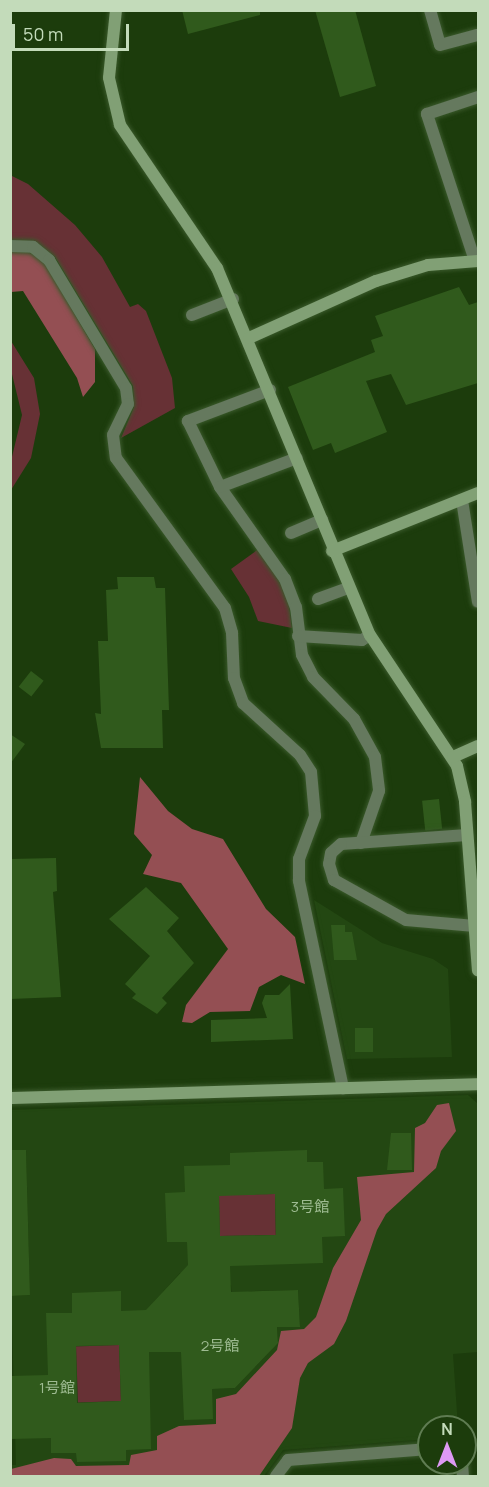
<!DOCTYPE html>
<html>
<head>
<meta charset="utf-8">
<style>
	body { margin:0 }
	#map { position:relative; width:489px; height:1487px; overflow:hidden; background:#1c3c0c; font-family:Manrope,"Noto Sans JP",sans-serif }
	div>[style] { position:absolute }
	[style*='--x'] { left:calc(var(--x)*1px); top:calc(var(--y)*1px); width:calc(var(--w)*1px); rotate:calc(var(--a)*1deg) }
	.built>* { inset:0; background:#234712 }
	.green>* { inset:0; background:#673135; transform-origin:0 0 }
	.forest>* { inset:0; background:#944f53 }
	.building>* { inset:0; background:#305a1c; transform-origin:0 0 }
	.roads { filter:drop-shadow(0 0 2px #3a592b) drop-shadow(0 0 2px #3a592b) }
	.street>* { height:12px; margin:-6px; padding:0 6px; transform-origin:6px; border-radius:6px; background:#65795e }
	.secondary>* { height:12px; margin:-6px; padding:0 6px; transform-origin:6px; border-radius:6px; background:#81a075 }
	span { translate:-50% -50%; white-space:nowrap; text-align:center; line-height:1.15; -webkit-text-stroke:4.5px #1c3c0c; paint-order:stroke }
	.number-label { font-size:15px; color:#9ebb92 }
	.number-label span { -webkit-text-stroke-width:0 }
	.frame { position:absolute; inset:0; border:12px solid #c3dbba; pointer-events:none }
	.north { position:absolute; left:417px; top:1415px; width:60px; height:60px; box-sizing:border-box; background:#1c3c0c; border:2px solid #5f7c52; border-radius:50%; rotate:0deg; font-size:16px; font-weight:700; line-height:24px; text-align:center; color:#c3dbba }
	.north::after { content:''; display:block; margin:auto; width:21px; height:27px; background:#dd99f4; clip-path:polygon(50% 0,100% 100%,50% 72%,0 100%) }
	.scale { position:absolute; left:12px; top:24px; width:117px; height:27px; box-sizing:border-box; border:3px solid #c3dbba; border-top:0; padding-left:8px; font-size:18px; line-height:21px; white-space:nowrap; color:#c3dbba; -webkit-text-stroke:4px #1c3c0c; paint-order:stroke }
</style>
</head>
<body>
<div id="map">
	<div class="built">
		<div style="clip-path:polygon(314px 900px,382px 943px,433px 959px,448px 969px,452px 1057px,347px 1059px)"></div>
		<div style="clip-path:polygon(evenodd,468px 1095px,477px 1103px,478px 1122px,478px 1352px,453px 1354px,458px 1427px,429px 1427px,429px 1439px,283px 1450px,264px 1476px,11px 1476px,11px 1465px,16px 1465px,11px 1289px,11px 1296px,30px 1295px,26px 1150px,11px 1150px,10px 1110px,468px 1095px,180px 1273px,195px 1286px,231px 1285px,232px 1298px,251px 1291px,298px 1290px,300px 1326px,277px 1327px,278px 1342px,272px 1342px,272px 1349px,235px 1388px,212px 1389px,181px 1352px,152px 1304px,180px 1273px)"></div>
	</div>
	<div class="green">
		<div style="clip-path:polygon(10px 175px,28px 184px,75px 225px,102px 257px,130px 307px,138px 304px,146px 311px,172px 378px,175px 408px,121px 438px,134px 407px,133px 386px,55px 257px,39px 244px,11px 240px)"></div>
		<div style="clip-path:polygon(11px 341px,34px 378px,40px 414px,31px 458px,11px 490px,11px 461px,22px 415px,11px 370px)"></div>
		<div style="clip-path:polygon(260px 548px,288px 597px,292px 628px,258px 621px,249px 597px,231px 569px)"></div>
		<div style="left:275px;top:1194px;width:41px;height:56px;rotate:89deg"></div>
		<div style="left:119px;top:1345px;width:56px;height:43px;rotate:88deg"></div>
	</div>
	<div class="forest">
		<div style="clip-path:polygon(10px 251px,29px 252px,44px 262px,95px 349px,95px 382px,83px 397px,77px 378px,23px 291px,11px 292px)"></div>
		<div style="clip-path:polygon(140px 777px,168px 811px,192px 829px,223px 839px,266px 909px,295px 937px,305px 984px,281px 975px,259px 987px,250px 1011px,210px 1012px,192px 1023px,182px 1022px,186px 1005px,228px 949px,181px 883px,143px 874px,152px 855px,134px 834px)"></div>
		<div style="clip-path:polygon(449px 1103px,456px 1131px,441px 1151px,436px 1168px,386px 1214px,377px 1230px,346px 1321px,334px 1344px,308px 1363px,300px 1378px,292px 1428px,259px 1476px,11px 1476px,11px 1469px,54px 1458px,71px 1459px,76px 1466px,129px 1465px,131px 1455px,157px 1450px,157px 1436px,179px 1426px,216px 1424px,216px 1399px,236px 1394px,277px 1350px,281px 1331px,304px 1329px,316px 1317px,333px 1268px,361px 1220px,357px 1177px,414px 1172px,415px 1128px,425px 1123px,437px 1105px)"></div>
	</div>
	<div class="building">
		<div style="clip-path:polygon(182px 10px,260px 10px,260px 15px,188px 34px)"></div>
		<div style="clip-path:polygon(315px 10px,355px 10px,376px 86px,340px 97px)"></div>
		<div style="clip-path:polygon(459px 287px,469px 305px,478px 302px,478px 383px,406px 405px,391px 374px,366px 381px,387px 432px,335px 453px,331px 443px,313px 450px,288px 387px,375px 352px,371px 340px,383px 336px,375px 316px)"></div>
		<div style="clip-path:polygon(117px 577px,154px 577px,156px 588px,165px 588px,169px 710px,162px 710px,163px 748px,101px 748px,95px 713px,101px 714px,98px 641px,108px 641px,106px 590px,118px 589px)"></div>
		<div style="left:31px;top:671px;width:16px;height:20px;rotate:38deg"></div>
		<div style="clip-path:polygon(10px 734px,25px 744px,10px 764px)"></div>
		<div style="left:439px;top:799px;width:30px;height:17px;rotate:84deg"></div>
		<div style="clip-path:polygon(56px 858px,57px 891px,53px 892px,61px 997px,10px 999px,10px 859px)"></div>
		<div style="clip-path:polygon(146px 887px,179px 918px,167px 931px,194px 963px,162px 998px,167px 1003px,157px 1014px,132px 998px,136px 994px,125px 984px,150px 956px,109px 919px)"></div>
		<div style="clip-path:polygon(331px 925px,345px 925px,345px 932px,352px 932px,357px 960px,334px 960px)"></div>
		<div style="clip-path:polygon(290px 984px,293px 1039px,211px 1042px,211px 1020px,267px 1018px,262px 1003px,265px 995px,279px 995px)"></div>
		<div style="left:355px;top:1028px;width:18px;height:24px"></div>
		<div style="clip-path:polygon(391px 1133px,411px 1133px,412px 1170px,387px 1170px)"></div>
		<div style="clip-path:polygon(10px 1150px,26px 1150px,30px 1295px,11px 1296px)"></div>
		<div style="clip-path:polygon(evenodd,307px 1150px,307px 1162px,323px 1162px,324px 1189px,343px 1188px,345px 1236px,322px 1237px,323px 1263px,230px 1266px,231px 1292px,298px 1290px,300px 1327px,277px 1327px,278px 1343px,235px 1388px,212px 1389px,213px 1419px,184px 1420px,181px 1352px,149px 1352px,151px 1449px,126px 1450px,126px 1461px,77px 1462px,76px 1453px,51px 1453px,51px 1438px,10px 1439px,10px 1376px,48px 1375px,46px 1313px,72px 1313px,72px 1293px,97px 1292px,121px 1291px,121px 1311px,146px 1310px,188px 1265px,187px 1242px,167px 1242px,165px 1193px,185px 1192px,184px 1166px,230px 1165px,230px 1153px,307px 1150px,275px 1194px,276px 1235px,220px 1236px,219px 1196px,275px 1194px,307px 1150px,119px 1345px,121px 1401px,77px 1403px,76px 1346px,119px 1345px)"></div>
	</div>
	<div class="roads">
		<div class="street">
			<div style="--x:430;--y:10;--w:36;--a:74"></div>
			<div style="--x:440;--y:45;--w:39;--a:-15"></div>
			<div style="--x:10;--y:246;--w:23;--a:2"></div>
			<div style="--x:33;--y:247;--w:21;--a:39"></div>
			<div style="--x:49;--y:260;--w:149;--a:59"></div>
			<div style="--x:126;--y:388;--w:16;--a:83"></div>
			<div style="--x:128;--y:404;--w:34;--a:116"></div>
			<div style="--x:113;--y:435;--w:23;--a:83"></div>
			<div style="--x:116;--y:458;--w:185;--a:54"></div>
			<div style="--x:225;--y:608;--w:26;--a:74"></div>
			<div style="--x:232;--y:633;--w:45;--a:87.5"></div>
			<div style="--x:234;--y:678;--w:27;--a:70"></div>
			<div style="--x:243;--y:703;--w:77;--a:42.4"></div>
			<div style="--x:300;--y:755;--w:20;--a:57"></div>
			<div style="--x:311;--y:772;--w:44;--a:84.8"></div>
			<div style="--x:315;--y:816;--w:46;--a:110.4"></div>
			<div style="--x:299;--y:859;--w:22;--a:90"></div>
			<div style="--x:299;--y:881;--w:212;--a:78"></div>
			<div style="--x:475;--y:261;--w:155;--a:-108.1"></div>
			<div style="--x:427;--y:114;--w:54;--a:-18.4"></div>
			<div style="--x:192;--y:315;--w:44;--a:-21.3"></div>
			<div style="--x:270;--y:390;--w:88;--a:159.3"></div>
			<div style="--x:188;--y:421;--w:73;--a:64.1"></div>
			<div style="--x:220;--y:487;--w:113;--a:54.8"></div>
			<div style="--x:285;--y:579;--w:30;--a:69"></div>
			<div style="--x:296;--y:607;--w:48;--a:82.9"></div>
			<div style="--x:302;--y:655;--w:25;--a:63"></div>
			<div style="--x:313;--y:677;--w:59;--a:45.7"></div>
			<div style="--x:354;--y:719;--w:43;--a:61.1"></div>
			<div style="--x:375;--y:757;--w:34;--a:83"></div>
			<div style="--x:379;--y:791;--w:55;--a:109.1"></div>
			<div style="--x:220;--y:487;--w:82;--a:-20.6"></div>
			<div style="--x:462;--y:500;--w:103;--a:81.1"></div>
			<div style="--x:291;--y:533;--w:34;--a:-23"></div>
			<div style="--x:318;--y:599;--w:33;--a:-20"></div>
			<div style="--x:298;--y:636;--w:64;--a:3.6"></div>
			<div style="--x:362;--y:640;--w:9;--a:-32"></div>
			<div style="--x:467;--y:835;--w:126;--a:175.9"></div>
			<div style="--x:341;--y:844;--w:13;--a:138"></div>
			<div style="--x:331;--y:853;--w:11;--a:100"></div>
			<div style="--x:329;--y:864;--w:17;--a:73"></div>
			<div style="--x:334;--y:880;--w:82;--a:29.1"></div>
			<div style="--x:406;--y:920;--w:69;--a:5"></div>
			<div style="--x:462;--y:1463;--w:13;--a:86"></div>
			<div style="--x:276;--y:1476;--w:20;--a:-53"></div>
			<div style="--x:288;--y:1460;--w:141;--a:-4.5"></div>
		</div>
		<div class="secondary">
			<div style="--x:116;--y:10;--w:68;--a:95.9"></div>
			<div style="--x:109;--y:78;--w:48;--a:76.8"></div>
			<div style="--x:120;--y:125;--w:173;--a:55.9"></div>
			<div style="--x:217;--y:268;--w:398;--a:67.4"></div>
			<div style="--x:370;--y:635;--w:157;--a:56.4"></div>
			<div style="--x:457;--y:766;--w:37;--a:77"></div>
			<div style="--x:465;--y:802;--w:169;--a:85.6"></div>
			<div style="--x:249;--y:338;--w:139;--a:-24.2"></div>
			<div style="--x:376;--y:281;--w:54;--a:-17.1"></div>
			<div style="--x:428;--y:265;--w:50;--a:-4.6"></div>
			<div style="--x:332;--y:551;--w:157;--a:-21.7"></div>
			<div style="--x:453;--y:757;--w:27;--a:-24"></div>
			<div style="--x:10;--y:1098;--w:468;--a:-1.7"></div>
		</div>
	</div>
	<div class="number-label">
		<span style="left:310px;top:1207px">3号館</span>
		<span style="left:220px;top:1346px">2号館</span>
		<span style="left:57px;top:1388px">1号館</span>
	</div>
	<div class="frame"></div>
	<div class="north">N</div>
	<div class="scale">50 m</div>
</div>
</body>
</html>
